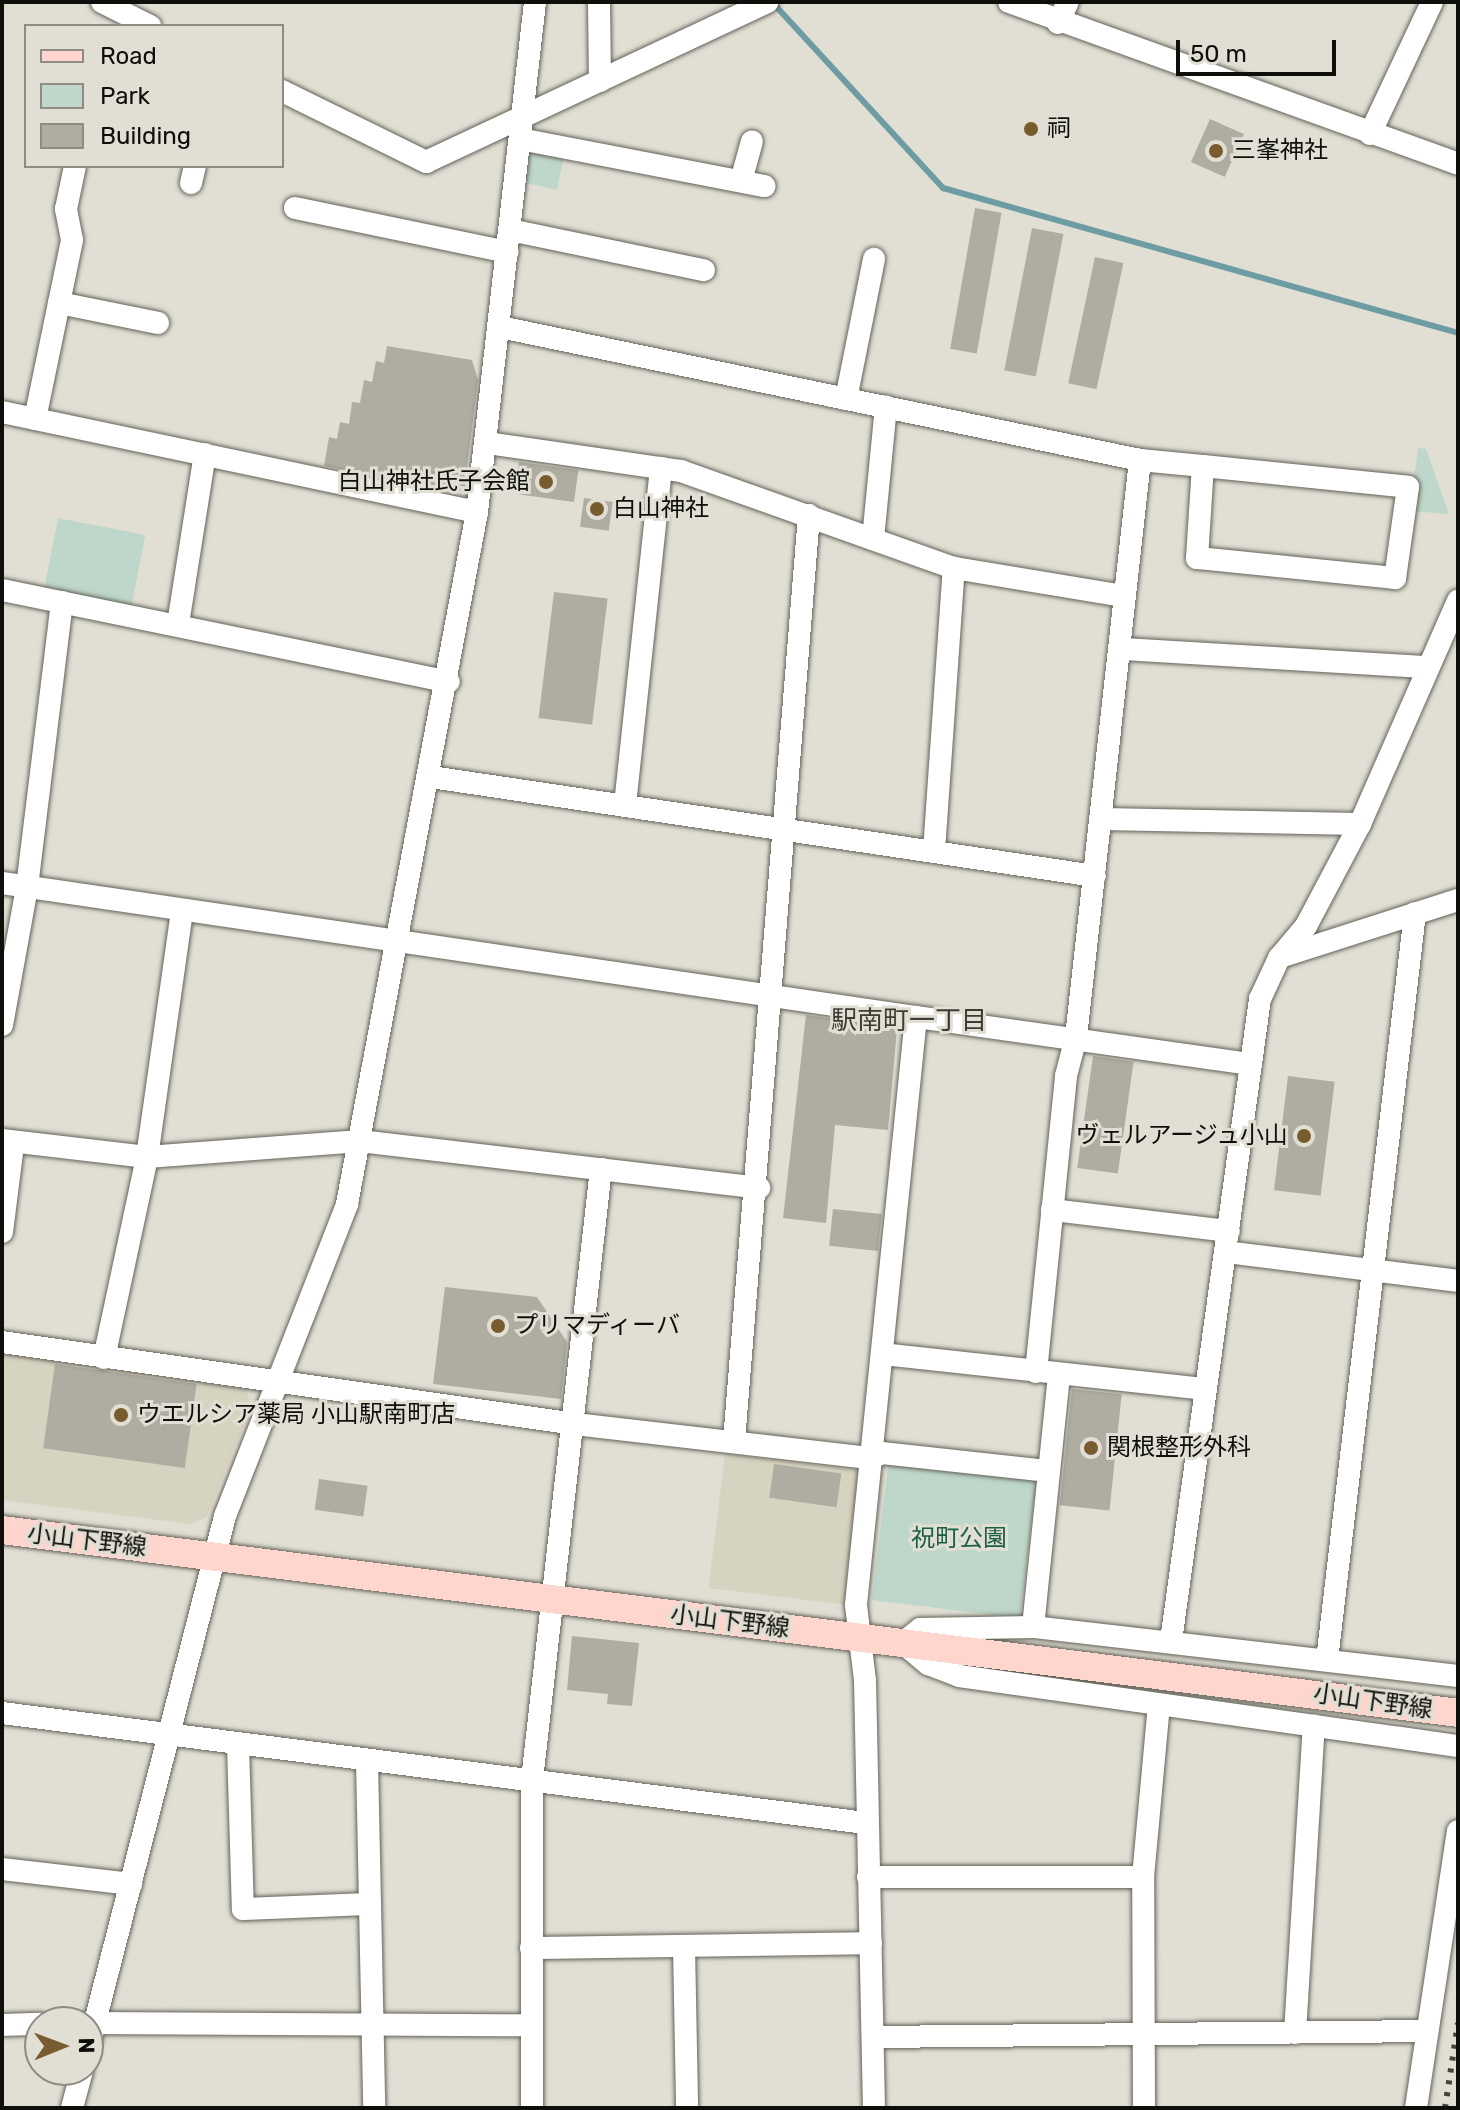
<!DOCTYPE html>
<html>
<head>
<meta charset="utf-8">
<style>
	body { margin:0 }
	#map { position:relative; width:1460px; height:2110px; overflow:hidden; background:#e1dfd4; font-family:Rubik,"Noto Sans JP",sans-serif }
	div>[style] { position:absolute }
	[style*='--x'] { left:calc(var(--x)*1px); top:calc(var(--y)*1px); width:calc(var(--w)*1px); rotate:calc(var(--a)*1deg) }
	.built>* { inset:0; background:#d7d3c1; transform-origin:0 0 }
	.green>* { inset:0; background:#bed7ca; transform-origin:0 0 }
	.stream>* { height:6px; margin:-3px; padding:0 3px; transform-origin:3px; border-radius:3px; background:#6d9ca3 }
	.building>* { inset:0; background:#afada2; transform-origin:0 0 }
	.roads { filter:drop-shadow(0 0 2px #646259) drop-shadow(0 0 2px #646259) }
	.minor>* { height:22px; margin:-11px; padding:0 11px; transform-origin:11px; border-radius:11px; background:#fff }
	.major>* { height:28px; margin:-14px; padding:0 14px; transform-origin:14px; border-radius:14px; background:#fed6ce }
	.rail>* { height:6px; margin-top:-3px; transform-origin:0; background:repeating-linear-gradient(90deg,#44443e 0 4px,transparent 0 12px) }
	.dots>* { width:22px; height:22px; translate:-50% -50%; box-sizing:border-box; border:4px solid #e1dfd4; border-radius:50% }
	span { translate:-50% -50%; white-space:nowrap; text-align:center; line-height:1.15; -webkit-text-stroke:6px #e1dfd4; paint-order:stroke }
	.poi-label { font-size:24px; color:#0e0e0a }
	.left { translate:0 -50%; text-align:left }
	.right { translate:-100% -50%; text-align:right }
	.park-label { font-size:24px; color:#1a5e43 }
	.street-label { font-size:24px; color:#0e0e0a }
	.neighbourhood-label { font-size:26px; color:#3d3b32 }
	.frame { position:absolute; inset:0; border:4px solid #0e0e0a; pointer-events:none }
	.legend { position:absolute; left:24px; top:24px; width:260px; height:144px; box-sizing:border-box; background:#e1dfd4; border:2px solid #8d8b83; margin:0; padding:10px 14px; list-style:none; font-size:24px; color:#0e0e0a }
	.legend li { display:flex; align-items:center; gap:16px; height:40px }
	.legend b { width:40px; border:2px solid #8d8b83 }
	.north { position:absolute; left:24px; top:2006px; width:80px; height:80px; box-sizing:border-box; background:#e1dfd4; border:2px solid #8d8b83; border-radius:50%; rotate:89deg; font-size:22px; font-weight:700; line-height:32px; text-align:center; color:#0e0e0a }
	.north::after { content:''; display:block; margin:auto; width:28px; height:36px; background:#785b2e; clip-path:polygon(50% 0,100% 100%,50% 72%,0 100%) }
	.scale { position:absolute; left:1176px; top:40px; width:160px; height:36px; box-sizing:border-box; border:4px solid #0e0e0a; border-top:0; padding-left:10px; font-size:24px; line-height:28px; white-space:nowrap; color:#0e0e0a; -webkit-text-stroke:6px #e1dfd4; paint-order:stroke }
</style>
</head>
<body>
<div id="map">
	<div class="built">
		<div style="clip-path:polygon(2px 1354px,245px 1385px,251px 1407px,207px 1517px,190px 1524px,2px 1500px)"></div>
		<div style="left:725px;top:1454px;width:140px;height:135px;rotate:7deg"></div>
	</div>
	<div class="green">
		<div style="left:528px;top:146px;width:37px;height:37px;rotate:11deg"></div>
		<div style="clip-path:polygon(1418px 448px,1426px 449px,1449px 514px,1410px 511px)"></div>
		<div style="left:58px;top:518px;width:89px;height:75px;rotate:11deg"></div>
		<div style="left:889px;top:1459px;width:149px;height:142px;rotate:7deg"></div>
	</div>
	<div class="stream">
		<div style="--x:772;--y:2;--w:253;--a:47.4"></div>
		<div style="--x:943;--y:188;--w:535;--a:15.72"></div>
	</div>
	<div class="building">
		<div style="left:1210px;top:119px;width:37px;height:47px;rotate:24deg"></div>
		<div style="left:975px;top:208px;width:27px;height:143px;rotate:10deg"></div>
		<div style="left:1032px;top:228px;width:32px;height:145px;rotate:11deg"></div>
		<div style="left:1095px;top:257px;width:29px;height:129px;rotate:12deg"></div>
		<div style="clip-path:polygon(387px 346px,472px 360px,478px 380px,464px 491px,324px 466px,329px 437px,337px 439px,340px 422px,349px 424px,352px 402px,360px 403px,364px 380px,372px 382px,376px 361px,384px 363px)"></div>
		<div style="left:519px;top:462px;width:60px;height:32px;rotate:8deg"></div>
		<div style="left:584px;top:498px;width:29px;height:29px;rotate:8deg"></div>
		<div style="left:554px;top:592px;width:54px;height:127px;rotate:7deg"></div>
		<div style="clip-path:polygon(806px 1015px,897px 1028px,888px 1130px,835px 1125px,826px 1223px,783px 1218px)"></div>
		<div style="left:1093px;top:1056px;width:41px;height:113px;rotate:8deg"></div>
		<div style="left:1288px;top:1076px;width:47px;height:115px;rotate:7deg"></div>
		<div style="left:833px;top:1209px;width:49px;height:37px;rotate:6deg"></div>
		<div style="clip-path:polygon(445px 1287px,537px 1297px,567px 1342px,561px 1399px,433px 1384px)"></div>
		<div style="left:55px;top:1364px;width:143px;height:85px;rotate:8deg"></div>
		<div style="left:1072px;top:1389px;width:50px;height:117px;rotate:6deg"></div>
		<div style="left:774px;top:1464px;width:68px;height:34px;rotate:8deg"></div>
		<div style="left:319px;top:1479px;width:49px;height:31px;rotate:8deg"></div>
		<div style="clip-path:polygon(572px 1636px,639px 1643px,632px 1706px,607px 1704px,608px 1694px,567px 1690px)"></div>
	</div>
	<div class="roads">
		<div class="minor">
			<div style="--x:102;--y:2;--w:54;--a:26.6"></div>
			<div style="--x:599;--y:2;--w:79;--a:89.3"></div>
			<div style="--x:1009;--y:2;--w:477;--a:19.8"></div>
			<div style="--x:1058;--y:23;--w:23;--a:-65"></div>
			<div style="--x:282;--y:91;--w:161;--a:26.2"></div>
			<div style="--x:426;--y:162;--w:377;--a:-25.1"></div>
			<div style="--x:1370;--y:134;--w:146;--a:-64.8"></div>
			<div style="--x:520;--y:139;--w:249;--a:10.9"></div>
			<div style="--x:741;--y:181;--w:41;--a:-74.6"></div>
			<div style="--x:191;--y:183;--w:17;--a:-77"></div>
			<div style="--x:295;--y:208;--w:217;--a:11.7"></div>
			<div style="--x:510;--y:230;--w:198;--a:11.7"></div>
			<div style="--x:59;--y:303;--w:101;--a:11.4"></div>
			<div style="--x:500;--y:327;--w:654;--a:11.74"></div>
			<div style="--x:1140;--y:460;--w:63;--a:5.4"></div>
			<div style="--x:1203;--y:466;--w:206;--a:5.8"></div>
			<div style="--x:1408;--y:487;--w:92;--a:98.1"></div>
			<div style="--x:1395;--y:578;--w:199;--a:-174.2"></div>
			<div style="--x:1197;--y:558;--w:92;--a:-86.3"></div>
			<div style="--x:846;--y:399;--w:143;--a:-78.7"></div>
			<div style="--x:2;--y:412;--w:485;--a:11.9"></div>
			<div style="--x:35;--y:419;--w:183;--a:-78.3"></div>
			<div style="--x:72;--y:240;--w:32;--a:-101"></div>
			<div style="--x:66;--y:209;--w:44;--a:-78.2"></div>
			<div style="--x:487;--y:443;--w:196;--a:8.2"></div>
			<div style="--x:681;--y:471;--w:290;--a:19.6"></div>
			<div style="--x:954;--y:568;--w:172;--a:9.4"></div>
			<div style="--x:873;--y:539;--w:133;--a:-84.4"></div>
			<div style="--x:2;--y:590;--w:456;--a:11.6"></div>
			<div style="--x:178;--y:624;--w:172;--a:-81"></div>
			<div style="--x:1122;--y:649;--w:304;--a:3.4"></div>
			<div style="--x:431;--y:777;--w:671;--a:8.48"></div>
			<div style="--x:625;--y:805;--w:339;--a:-83.9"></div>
			<div style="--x:1101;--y:819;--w:259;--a:1.1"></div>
			<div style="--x:934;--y:851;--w:284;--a:-86"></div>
			<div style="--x:2;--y:883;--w:924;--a:8.34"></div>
			<div style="--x:916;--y:1017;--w:591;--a:95.83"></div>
			<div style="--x:856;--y:1605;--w:76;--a:83.2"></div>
			<div style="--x:865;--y:1680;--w:428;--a:88.8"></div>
			<div style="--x:1280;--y:957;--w:187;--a:-17.8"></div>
			<div style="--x:916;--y:1017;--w:338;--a:8"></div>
			<div style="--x:2;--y:1025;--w:140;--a:-79.7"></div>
			<div style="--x:27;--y:887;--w:287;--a:-83"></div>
			<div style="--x:2;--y:1140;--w:146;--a:6.7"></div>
			<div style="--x:147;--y:1157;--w:214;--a:-4.3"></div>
			<div style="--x:360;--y:1141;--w:402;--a:6.7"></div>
			<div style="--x:1052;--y:1210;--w:178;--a:6.8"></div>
			<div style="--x:2;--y:1232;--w:88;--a:-82.8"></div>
			<div style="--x:1226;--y:1252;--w:234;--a:7.1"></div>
			<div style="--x:2;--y:1342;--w:579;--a:8.14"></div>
			<div style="--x:575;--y:1424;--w:298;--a:6.6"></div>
			<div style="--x:871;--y:1458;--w:12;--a:-24"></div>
			<div style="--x:882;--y:1453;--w:168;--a:6.2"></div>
			<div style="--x:883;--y:1354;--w:323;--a:6.2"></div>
			<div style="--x:104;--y:1358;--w:206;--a:-77.9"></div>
			<div style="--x:147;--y:1157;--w:249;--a:-81.9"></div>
			<div style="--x:1036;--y:1372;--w:298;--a:-84.2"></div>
			<div style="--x:1066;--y:1076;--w:40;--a:-75.6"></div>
			<div style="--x:1076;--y:1037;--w:581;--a:-83.67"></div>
			<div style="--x:734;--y:1441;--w:929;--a:-85.37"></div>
			<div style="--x:1033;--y:1627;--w:254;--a:-84.1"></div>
			<div style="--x:1171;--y:1641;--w:648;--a:-82.11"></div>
			<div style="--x:1260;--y:999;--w:45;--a:-65.1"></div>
			<div style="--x:1279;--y:958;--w:42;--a:-49.8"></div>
			<div style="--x:1306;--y:926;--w:115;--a:-62.1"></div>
			<div style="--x:1360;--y:824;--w:244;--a:-66.3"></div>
			<div style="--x:1327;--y:1660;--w:752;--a:-83.28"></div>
			<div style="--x:1458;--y:1676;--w:428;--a:-173.4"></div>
			<div style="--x:1033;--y:1627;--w:113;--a:179"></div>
			<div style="--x:920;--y:1629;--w:22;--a:141"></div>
			<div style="--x:903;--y:1643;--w:33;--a:40"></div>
			<div style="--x:928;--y:1664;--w:33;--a:21"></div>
			<div style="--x:959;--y:1676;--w:504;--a:7.99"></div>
			<div style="--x:2;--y:1713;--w:871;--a:7.26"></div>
			<div style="--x:238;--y:1745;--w:164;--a:88.3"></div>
			<div style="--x:243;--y:1909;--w:126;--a:-2.3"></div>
			<div style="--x:367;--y:1761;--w:347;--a:88.8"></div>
			<div style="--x:2;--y:1869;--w:130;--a:6.6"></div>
			<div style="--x:868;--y:1877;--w:275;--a:0"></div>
			<div style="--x:684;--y:1946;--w:162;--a:88.9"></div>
			<div style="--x:531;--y:1948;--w:340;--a:-0.8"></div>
			<div style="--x:88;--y:2023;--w:443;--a:0.3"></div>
			<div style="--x:2;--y:2025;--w:38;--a:-2"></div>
			<div style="--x:1295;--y:2033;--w:308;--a:-86.5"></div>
			<div style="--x:875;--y:2037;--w:552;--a:-0.62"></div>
			<div style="--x:88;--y:2049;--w:550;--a:-75.58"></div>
			<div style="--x:225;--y:1516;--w:335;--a:-68.6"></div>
			<div style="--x:347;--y:1204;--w:704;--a:-79.36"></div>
			<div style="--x:477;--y:512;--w:513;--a:-83.51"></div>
			<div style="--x:72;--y:2108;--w:39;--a:-75"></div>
			<div style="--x:532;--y:2108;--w:328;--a:-90"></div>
			<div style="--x:532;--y:1780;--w:615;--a:-83.56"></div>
			<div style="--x:1144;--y:2108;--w:231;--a:-90.2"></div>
			<div style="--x:1143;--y:1877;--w:172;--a:-84.7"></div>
			<div style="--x:1416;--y:2108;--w:280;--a:-81.4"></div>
		</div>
		<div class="major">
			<div style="--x:2;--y:1530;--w:1467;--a:7.16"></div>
		</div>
	</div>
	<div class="rail">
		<div style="--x:1445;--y:2108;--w:86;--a:-81.3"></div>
	</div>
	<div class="dots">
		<div style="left:1031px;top:129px;background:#785b2e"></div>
		<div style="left:1216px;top:151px;background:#785b2e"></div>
		<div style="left:546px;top:482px;background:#785b2e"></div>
		<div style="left:597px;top:509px;background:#785b2e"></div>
		<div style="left:1304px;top:1136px;background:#785b2e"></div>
		<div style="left:498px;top:1326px;background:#785b2e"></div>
		<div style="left:121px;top:1415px;background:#785b2e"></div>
		<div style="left:1091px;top:1448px;background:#785b2e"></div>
	</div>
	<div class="poi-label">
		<span class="left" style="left:1047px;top:129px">祠</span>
		<span class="left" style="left:1232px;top:151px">三峯神社</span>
		<span class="right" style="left:530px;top:482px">白山神社氏子会館</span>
		<span class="left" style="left:613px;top:509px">白山神社</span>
		<span class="right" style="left:1288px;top:1136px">ヴェルアージュ小山</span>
		<span class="left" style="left:514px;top:1326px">プリマディーバ</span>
		<span class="left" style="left:137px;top:1415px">ウエルシア薬局 小山駅南町店</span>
		<span class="left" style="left:1107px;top:1448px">関根整形外科</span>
	</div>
	<div class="park-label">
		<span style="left:959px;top:1539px">祝町公園</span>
	</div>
	<div class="street-label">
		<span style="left:87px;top:1541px;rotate:7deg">小山下野線</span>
		<span style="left:730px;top:1622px;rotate:7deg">小山下野線</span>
		<span style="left:1373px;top:1702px;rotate:8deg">小山下野線</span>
	</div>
	<div class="neighbourhood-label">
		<span style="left:909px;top:1021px">駅南町一丁目</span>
	</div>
	<div class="frame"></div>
	<ul class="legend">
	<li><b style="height:10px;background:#fed6ce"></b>Road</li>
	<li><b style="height:22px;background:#bed7ca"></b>Park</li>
	<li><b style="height:22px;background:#afada2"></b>Building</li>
	</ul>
	<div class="north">N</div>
	<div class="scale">50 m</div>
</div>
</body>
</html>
